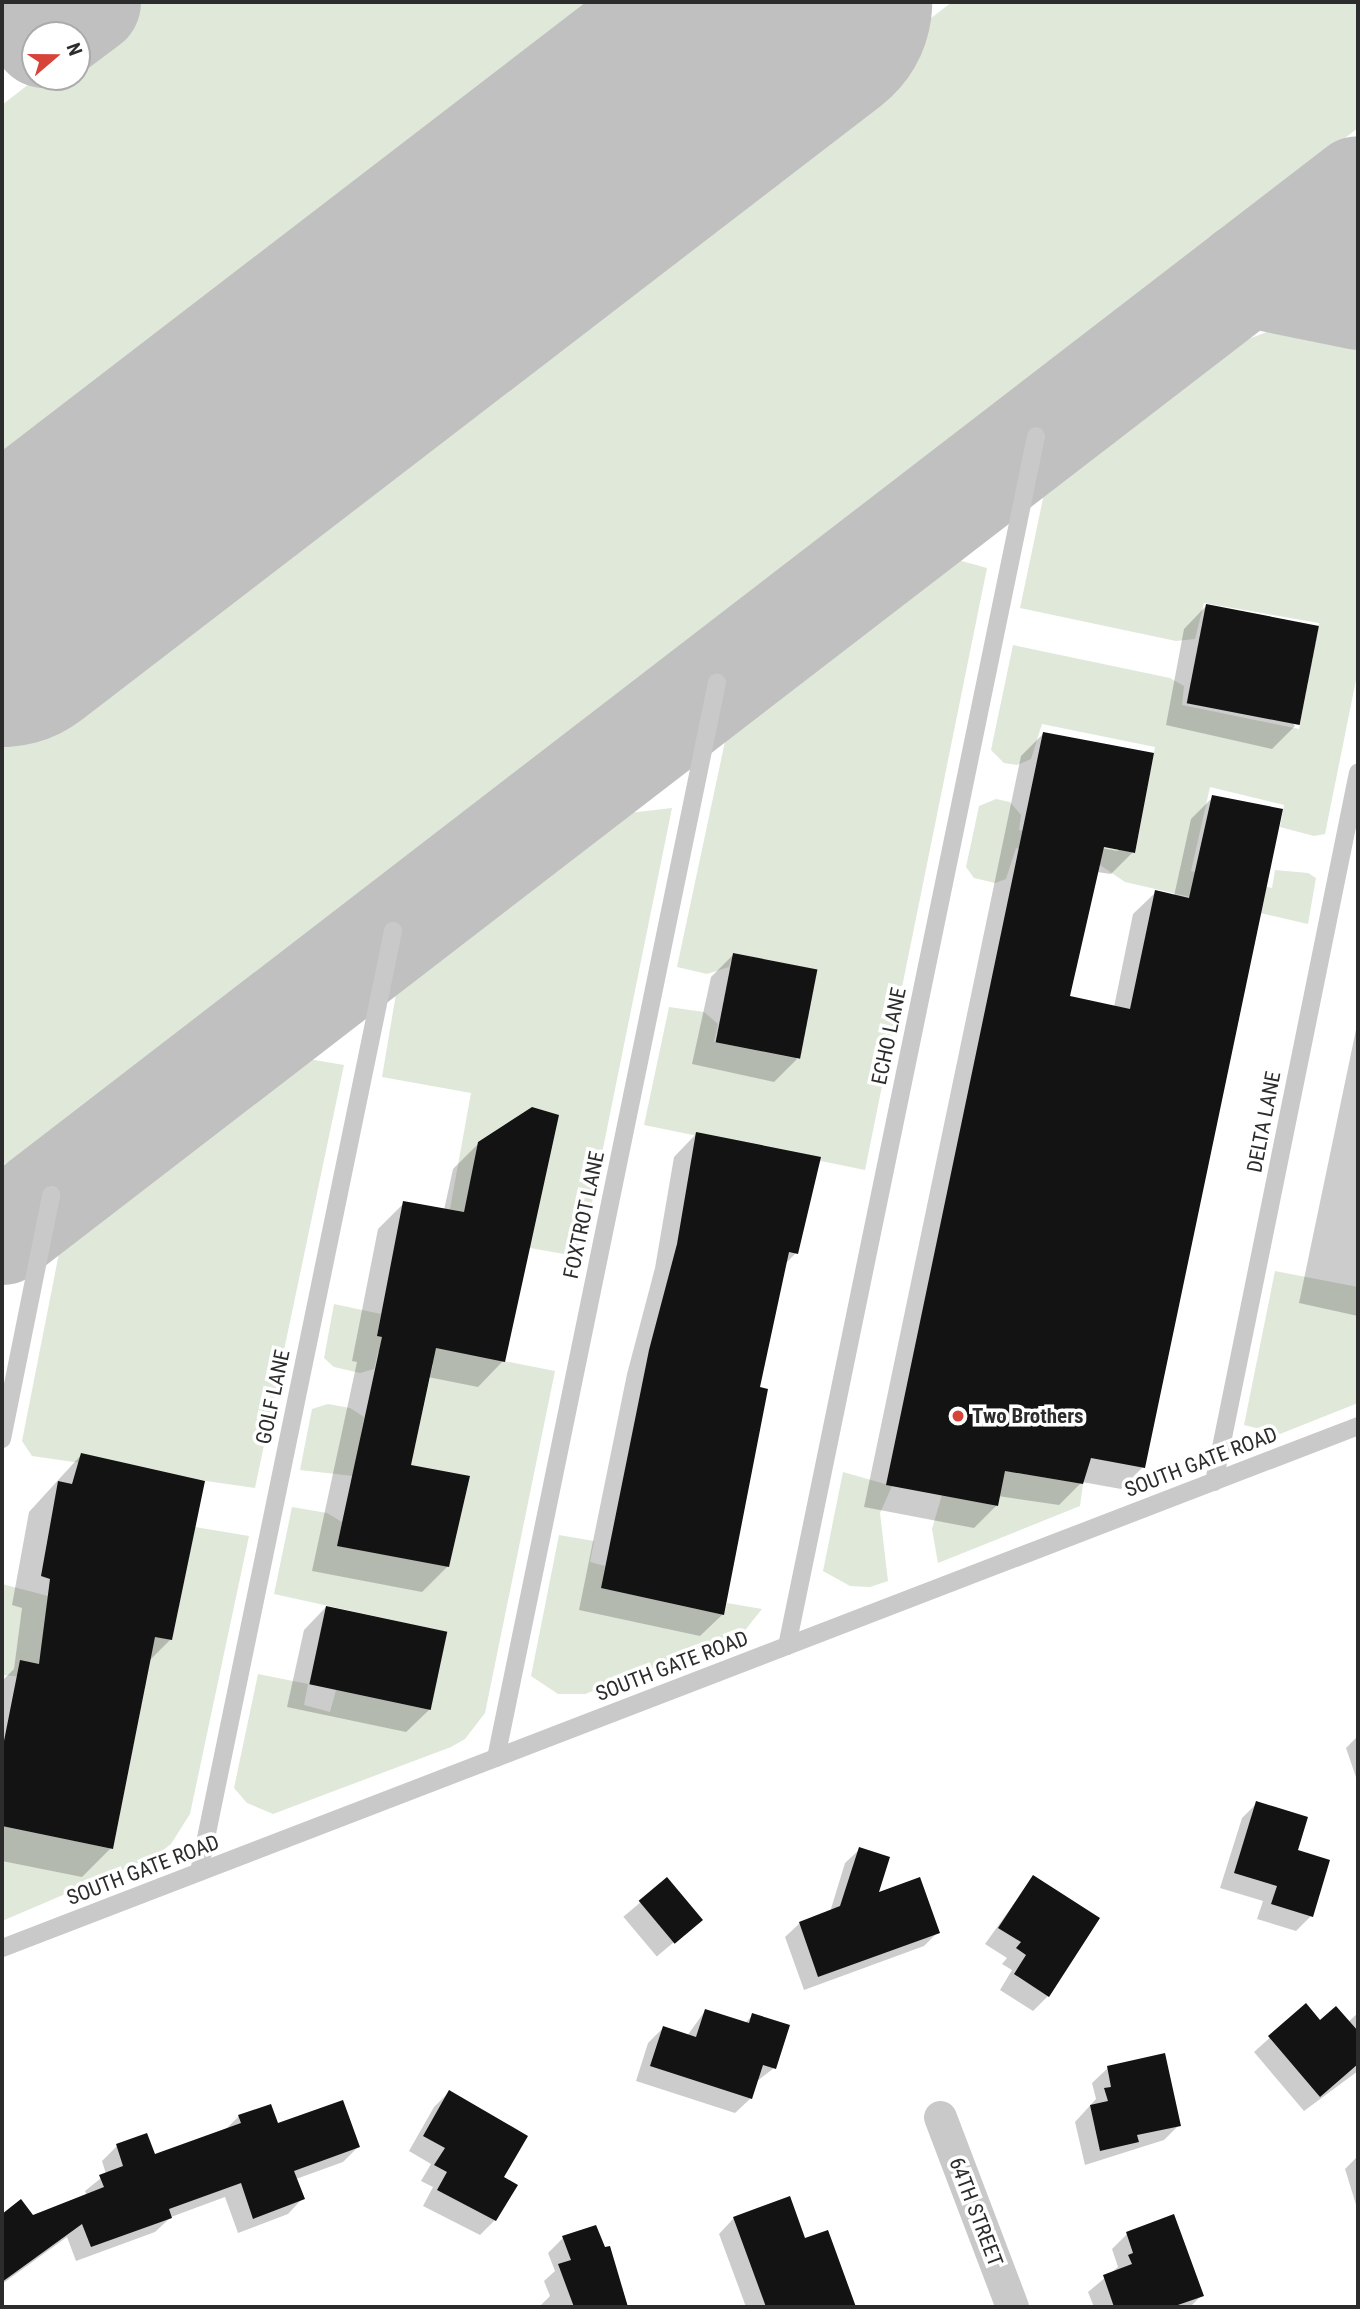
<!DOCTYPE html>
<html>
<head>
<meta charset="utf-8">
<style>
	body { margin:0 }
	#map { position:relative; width:1360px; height:2309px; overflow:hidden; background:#fff; font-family:"Roboto Condensed",sans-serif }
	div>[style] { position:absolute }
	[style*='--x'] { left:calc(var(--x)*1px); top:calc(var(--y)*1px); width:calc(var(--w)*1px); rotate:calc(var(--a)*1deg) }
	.green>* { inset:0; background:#e0e8da }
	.shadow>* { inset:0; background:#0003; transform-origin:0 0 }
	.taxiway>* { height:105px; margin:-52.5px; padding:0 52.5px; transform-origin:52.5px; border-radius:52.5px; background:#c0c0c0 }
	.runway>* { height:262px; margin:-131px; padding:0 131px; transform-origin:131px; border-radius:131px; background:#c0c0c0 }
	.building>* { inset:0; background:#131313; transform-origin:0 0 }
	.service>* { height:18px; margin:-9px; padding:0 9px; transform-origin:9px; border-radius:9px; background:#c9c9c9 }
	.minor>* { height:33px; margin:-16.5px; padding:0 16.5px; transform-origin:16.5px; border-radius:16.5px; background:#c9c9c9 }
	.dots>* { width:19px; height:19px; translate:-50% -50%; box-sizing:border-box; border:4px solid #fff; border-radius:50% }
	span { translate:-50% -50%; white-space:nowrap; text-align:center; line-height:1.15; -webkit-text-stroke:7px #fff; paint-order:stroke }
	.street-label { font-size:21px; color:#2c2c2c }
	.poi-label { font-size:21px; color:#2c2c2c; font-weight:700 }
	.left { translate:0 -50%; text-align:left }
	.frame { position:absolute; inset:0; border:4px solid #2c2c2c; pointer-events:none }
	.north { position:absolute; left:21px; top:21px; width:70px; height:70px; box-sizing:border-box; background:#fff; border:2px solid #ababab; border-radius:50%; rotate:70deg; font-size:19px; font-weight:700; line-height:28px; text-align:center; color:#2c2c2c }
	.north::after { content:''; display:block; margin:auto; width:24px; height:32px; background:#d74339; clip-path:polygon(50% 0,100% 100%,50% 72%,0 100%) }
</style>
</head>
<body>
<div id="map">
	<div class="green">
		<div style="clip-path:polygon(136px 2px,652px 2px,2px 504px,2px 105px,38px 77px,77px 77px,77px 47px)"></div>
		<div style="clip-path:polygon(952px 2px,1358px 2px,1358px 128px,21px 1157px,2px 1165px,2px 732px)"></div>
		<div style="clip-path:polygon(1272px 330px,1358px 339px,1358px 670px,1325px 834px,1314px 836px,1280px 827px,1284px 805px,1210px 787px,1191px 871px,1272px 888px,1275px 870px,1308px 873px,1316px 878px,1308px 924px,1125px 882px,1100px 865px,1016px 848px,1006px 879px,995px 883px,974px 878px,966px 867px,979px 806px,996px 799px,1010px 802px,1021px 815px,1019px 830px,1135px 853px,1155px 747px,1042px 724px,1031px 759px,1017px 765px,1004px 763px,991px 750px,1013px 645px,1170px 678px,1184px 686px,1182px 705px,1299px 729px,1319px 623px,1204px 603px,1195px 639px,1176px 641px,1020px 608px,1045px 489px,1230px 346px)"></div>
		<div style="clip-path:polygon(951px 558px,987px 568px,865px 1170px,644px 1125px,669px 1007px,704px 1012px,718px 1024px,714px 1042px,799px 1059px,817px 970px,733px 953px,729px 967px,707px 974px,677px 967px,727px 732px)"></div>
		<div style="clip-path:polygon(672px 808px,581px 1257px,530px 1248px,532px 1107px,478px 1142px,464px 1212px,450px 1209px,471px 1093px,382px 1077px,398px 982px,620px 814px)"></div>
		<div style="clip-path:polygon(303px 1058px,344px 1065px,255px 1488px,32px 1456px,22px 1441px,60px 1248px)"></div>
		<div style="clip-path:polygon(1275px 1271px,1358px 1287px,1358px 1403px,1280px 1434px,1244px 1425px)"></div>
		<div style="clip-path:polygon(334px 1304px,381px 1314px,377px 1336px,555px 1371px,485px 1713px,465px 1739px,451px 1747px,273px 1814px,247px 1803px,234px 1788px,258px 1674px,308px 1684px,304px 1705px,330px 1712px,336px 1690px,430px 1710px,447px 1632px,274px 1594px,292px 1507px,327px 1513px,342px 1522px,337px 1546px,449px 1566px,470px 1477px,358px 1455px,353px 1476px,300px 1470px,312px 1409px,328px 1404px,350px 1408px,364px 1417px,361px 1435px,415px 1446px,433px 1365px,378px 1352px,374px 1369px,360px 1373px,334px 1367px,324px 1358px)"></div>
		<div style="clip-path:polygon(1005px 1471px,1083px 1484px,1080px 1506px,938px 1563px,932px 1529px,942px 1495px,997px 1506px)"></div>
		<div style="clip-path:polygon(843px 1472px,892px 1486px,880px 1513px,888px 1581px,870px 1587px,850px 1586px,823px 1571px)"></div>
		<div style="clip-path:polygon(195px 1527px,249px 1536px,190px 1814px,171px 1844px,157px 1855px,2px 1921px,2px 1826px,113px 1849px,145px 1687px,2px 1675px,2px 1584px,48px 1596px,46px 1614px,172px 1640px)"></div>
		<div style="clip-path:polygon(559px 1535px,594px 1541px,590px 1562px,605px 1566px,601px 1588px,724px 1615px,727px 1603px,762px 1609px,742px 1634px,585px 1694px,558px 1694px,531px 1676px)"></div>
	</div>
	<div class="shadow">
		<div style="clip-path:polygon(1206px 606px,1295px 726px,1272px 749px,1166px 725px,1184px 629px)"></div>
		<div style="clip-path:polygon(evenodd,1043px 734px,1133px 852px,1111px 874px,1097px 872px,1068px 998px,1114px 1007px,1133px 914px,1156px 892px,1174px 896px,1191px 819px,1213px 797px,1143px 1467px,1121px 1489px,1082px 1482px,1059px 1505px,998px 1496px,996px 1506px,974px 1528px,864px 1507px,1021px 756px,1043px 734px,1096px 843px,1118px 848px,1118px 851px,1096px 847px,1096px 843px)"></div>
		<div style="clip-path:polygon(734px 954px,797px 1059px,774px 1082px,692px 1064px,711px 977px)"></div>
		<div style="clip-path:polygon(1358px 1020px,1358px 1316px,1299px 1303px)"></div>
		<div style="clip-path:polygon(696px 1134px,796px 1253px,785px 1264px,758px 1388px,723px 1614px,700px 1636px,579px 1610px,627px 1374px,655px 1268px,674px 1157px)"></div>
		<div style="clip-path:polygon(479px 1143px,503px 1361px,478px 1387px,428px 1377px,409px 1466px,448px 1566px,422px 1592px,312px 1571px,357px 1362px,352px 1361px,378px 1229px,404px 1203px,444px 1210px,453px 1169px)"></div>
		<div style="clip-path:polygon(82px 1454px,171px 1639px,149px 1661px,111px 1848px,82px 1877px,2px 1861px,2px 1681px,14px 1669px,22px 1608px,12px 1605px,29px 1512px)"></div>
		<div style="clip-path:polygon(326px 1607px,429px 1710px,406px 1732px,287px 1707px,304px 1630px)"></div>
		<div style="clip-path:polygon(1358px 1736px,1358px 1783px,1346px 1748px)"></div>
		<div style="clip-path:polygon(1257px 1803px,1296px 1851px,1311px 1916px,1296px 1931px,1257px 1919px,1263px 1901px,1220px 1888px,1242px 1818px)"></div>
		<div style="clip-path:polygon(860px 1849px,877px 1895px,938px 1932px,924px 1946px,804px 1990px,785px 1937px,800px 1923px,830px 1912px,845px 1863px)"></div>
		<div style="clip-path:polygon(1033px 1877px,1098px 1919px,1048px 1996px,1033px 2011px,1000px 1990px,1012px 1970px,1002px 1964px,1007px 1958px,985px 1944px)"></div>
		<div style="left:667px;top:1880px;width:52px;height:57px;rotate:50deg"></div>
		<div style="clip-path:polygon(1306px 2005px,1320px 2022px,1348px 2022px,1358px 2013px,1358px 2071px,1304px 2111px,1254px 2052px)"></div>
		<div style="clip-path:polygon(705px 2011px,745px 2023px,753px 2015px,774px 2068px,756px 2082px,751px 2098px,735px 2113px,636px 2081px,648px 2043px,663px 2028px,687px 2036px)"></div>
		<div style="clip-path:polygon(1108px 2068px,1179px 2125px,1164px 2140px,1085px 2165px,1075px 2122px,1096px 2099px,1092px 2083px)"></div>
		<div style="clip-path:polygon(449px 2092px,501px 2178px,495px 2220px,480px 2235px,423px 2206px,433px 2187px,421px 2181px,431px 2164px,409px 2151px,434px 2107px)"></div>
		<div style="clip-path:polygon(239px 2116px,358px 2147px,343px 2162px,296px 2179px,303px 2198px,288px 2214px,238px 2233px,225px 2197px,171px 2217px,155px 2232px,76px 2261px,67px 2237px,2px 2284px,2px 2214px,32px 2218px,87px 2196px,85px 2191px,106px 2174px,102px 2161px,117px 2146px,154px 2157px,224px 2131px)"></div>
		<div style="clip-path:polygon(1358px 2156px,1358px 2211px,1345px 2169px)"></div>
		<div style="clip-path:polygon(734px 2218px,804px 2241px,826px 2287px,771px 2307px,746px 2307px,719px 2234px)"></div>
		<div style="clip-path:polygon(1127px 2234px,1202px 2295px,1190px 2307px,1094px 2307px,1088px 2292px,1118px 2267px,1112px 2249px)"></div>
		<div style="clip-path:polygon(563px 2238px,609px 2248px,628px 2307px,539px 2307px,550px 2296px,544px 2281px,555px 2271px,548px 2253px)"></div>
	</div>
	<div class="taxiway">
		<div style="--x:44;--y:35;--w:55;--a:-36.9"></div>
		<div style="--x:1246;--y:274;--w:114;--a:11.6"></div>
		<div style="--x:2;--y:1232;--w:1711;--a:-37.59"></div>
	</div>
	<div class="runway">
		<div style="--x:2;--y:616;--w:1008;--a:-37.54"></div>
	</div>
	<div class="building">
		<div style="left:1206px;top:604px;width:115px;height:101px;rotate:11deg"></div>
		<div style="clip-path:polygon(1043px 732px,1154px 753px,1135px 853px,1104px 847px,1070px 996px,1130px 1009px,1155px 890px,1189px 898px,1212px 795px,1283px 809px,1145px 1468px,1091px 1458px,1083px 1484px,1005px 1471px,998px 1506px,886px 1485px)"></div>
		<div style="left:733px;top:953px;width:86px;height:91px;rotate:11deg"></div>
		<div style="clip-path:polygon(532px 1107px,559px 1115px,505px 1362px,436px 1348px,411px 1465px,470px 1476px,449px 1567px,337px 1546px,382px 1337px,377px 1336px,403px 1201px,464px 1212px,478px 1142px)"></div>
		<div style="clip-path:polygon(696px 1132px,821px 1157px,798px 1254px,789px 1252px,760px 1387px,768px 1389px,724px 1615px,601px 1588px,649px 1350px,677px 1244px)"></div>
		<div style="clip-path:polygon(81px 1453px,205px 1481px,172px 1640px,155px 1637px,113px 1849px,2px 1826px,2px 1751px,20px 1660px,39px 1664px,50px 1579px,41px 1576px,58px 1481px,72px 1484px)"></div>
		<div style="left:326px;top:1606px;width:124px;height:80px;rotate:12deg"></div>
		<div style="clip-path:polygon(1256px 1801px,1308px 1817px,1298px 1850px,1330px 1860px,1313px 1917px,1271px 1904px,1277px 1886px,1234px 1873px)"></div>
		<div style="clip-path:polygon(859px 1847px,890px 1857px,879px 1892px,920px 1877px,940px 1933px,818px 1977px,799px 1922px,840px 1906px)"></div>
		<div style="clip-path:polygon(1033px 1875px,1100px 1918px,1049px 1997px,1014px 1974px,1026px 1955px,1016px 1948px,1021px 1942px,998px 1928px)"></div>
		<div style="left:667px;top:1877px;width:56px;height:37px;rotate:50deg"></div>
		<div style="clip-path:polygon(1306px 2003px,1320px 2020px,1336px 2006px,1358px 2031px,1358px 2064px,1320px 2097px,1268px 2036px)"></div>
		<div style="clip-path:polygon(705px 2009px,749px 2023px,752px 2013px,790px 2025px,776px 2069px,763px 2065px,752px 2099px,650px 2066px,663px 2026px,696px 2037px)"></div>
		<div style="clip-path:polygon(1165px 2053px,1181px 2126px,1137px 2135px,1139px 2142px,1100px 2151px,1090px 2105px,1108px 2101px,1104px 2088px,1111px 2087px,1107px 2066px)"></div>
		<div style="clip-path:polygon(449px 2090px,528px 2136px,504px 2177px,518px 2185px,496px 2221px,437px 2190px,447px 2172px,434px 2165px,445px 2148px,423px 2136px)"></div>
		<div style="clip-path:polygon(343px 2100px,360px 2147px,294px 2171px,305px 2199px,253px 2219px,241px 2183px,169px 2209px,172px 2218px,91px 2247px,82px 2224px,2px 2282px,2px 2214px,21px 2199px,33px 2215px,104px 2187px,99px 2175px,123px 2166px,116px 2144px,147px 2133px,155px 2154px,241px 2123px,238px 2115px,271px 2104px,278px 2123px)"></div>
		<div style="clip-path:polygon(790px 2196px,805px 2238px,828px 2230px,856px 2307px,766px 2307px,733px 2217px)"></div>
		<div style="clip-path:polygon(1174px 2214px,1204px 2296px,1172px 2307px,1114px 2307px,1103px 2275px,1132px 2264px,1128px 2255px,1133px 2253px,1126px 2232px)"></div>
		<div style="clip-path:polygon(596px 2225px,605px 2247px,610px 2246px,628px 2307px,574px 2307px,558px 2264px,571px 2260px,562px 2236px)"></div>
	</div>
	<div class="service">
		<div style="--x:2;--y:1439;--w:249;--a:-78.6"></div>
		<div style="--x:1214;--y:1482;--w:724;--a:-78.53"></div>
		<div style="--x:787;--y:1646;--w:1235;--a:-78.37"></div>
		<div style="--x:496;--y:1758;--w:1098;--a:-78.39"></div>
		<div style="--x:199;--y:1872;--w:961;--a:-78.35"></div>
		<div style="--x:2;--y:1948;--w:1453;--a:-21.05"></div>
	</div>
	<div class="minor">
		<div style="--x:940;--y:2117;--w:203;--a:69.2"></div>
	</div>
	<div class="dots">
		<div style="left:958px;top:1416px;background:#d74339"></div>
	</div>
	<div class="street-label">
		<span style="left:889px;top:1036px;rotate:-78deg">ECHO LANE</span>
		<span style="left:1264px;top:1122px;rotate:-79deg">DELTA LANE</span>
		<span style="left:584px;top:1215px;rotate:-78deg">FOXTROT LANE</span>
		<span style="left:273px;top:1397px;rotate:-78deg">GOLF LANE</span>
		<span style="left:1201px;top:1462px;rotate:-21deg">SOUTH GATE ROAD</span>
		<span style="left:672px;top:1666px;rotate:-21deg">SOUTH GATE ROAD</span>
		<span style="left:143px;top:1870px;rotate:-21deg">SOUTH GATE ROAD</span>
		<span style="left:976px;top:2212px;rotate:69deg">64TH STREET</span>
	</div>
	<div class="poi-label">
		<span class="left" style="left:972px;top:1416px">Two Brothers</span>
	</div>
	<div class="frame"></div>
	<div class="north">N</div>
</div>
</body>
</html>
